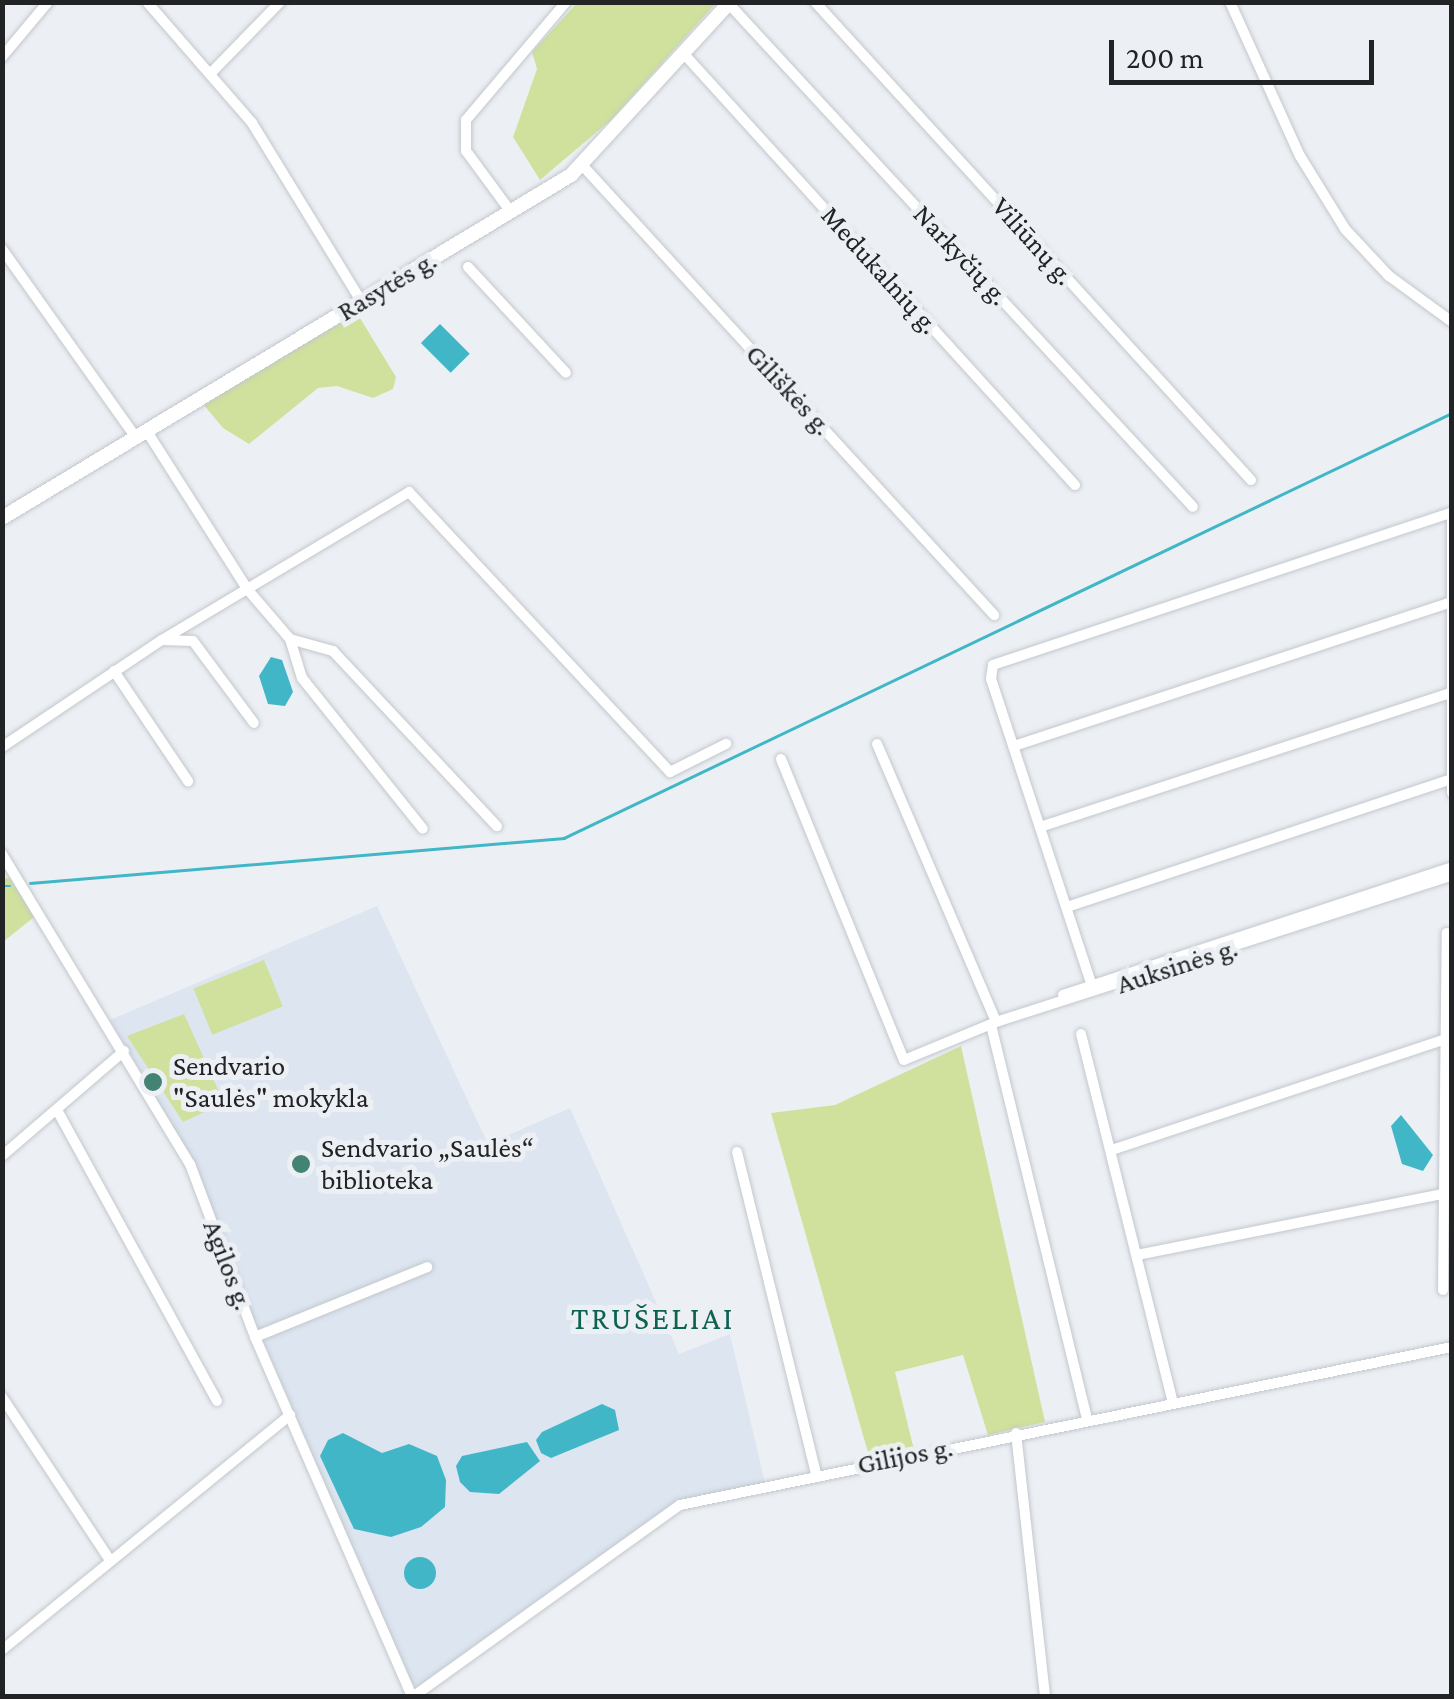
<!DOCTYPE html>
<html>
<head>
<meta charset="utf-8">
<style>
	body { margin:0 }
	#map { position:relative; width:1454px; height:1699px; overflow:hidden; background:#ecf0f5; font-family:"Crimson Pro",serif }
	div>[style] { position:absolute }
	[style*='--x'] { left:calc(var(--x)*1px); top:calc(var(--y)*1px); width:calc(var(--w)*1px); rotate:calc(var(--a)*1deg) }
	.built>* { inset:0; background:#dce5f0 }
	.green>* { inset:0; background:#cfe19c; transform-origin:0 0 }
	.water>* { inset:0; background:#40b6c7; transform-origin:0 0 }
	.round { border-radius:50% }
	.stream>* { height:2.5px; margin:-1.25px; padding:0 1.25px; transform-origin:1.25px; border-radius:1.25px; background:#40b6c7 }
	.roads { filter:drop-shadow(0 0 2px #c3c7cc) drop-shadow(0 0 2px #c3c7cc) }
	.minor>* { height:10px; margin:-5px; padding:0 5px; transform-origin:5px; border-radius:5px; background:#fff }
	.major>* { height:14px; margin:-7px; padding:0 7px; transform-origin:7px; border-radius:7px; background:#fff }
	.dots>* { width:28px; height:28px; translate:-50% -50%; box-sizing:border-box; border:5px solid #ecf0f5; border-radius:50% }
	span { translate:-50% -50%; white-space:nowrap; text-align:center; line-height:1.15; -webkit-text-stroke:10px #ecf0f5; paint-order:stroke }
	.street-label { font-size:28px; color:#222325 }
	.poi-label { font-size:28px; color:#222325 }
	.left { translate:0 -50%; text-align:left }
	.quarter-label { font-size:32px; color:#0d6250; letter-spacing:2.5px }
	.frame { position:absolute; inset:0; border:5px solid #222325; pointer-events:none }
	.scale { position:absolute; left:1109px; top:40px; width:265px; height:45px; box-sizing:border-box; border:5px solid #222325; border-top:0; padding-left:12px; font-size:30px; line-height:35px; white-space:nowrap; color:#222325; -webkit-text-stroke:8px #ecf0f5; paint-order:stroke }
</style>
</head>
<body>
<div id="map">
	<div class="built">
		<div style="clip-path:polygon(377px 906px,488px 1144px,570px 1108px,679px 1354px,730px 1334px,765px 1483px,672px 1505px,418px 1686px,410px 1682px,256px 1324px,198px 1170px,110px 1020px)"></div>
	</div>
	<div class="green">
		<div style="clip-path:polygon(577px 3px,716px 3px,612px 119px,540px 180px,513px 137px,537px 69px,532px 52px)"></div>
		<div style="clip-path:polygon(357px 313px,396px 377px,393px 389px,373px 398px,337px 386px,318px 388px,249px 444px,223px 428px,203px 404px)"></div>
		<div style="clip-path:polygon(3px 878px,10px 878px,34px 917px,3px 942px)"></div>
		<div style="left:264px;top:960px;width:50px;height:76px;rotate:68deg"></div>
		<div style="clip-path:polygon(184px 1014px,224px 1103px,183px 1122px,127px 1036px)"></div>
		<div style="clip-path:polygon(961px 1046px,1045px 1422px,988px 1435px,963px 1355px,895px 1372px,914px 1450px,869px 1456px,771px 1113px,835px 1105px)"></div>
	</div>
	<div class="water">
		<div style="left:440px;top:324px;width:42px;height:27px;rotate:45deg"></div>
		<div style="clip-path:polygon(271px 657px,282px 660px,293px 692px,285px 706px,268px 704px,259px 676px)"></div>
		<div style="clip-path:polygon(1401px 1115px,1433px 1155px,1423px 1171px,1402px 1164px,1391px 1126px)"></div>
		<div style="clip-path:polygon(602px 1404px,615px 1410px,619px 1430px,551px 1458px,541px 1453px,536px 1440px,542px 1432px)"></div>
		<div style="clip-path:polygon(343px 1433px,382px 1453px,409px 1444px,437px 1456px,446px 1480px,445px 1507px,421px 1527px,391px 1537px,354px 1529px,320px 1456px,328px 1440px)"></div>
		<div style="clip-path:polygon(527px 1442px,540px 1461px,499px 1494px,470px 1492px,460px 1482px,456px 1466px,462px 1456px)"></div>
		<div class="round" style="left:404px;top:1557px;width:32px;height:32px"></div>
	</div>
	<div class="stream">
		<div style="--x:30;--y:883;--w:536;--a:-4.82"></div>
		<div style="--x:564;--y:838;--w:984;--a:-25.58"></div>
		<div style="--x:2;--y:886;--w:8;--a:0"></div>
	</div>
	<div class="roads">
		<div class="minor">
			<div style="--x:147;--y:2;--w:160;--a:49"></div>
			<div style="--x:252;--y:123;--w:209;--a:58.5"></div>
			<div style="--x:815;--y:2;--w:647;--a:47.63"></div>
			<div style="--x:1230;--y:2;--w:169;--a:65.6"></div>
			<div style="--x:1300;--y:156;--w:86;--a:58.3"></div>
			<div style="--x:1345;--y:229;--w:64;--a:46.9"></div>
			<div style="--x:1389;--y:276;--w:78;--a:36.1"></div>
			<div style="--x:729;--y:4;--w:684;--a:47.31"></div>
			<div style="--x:684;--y:54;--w:582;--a:47.79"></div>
			<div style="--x:2;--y:57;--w:72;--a:-50.1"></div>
			<div style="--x:212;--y:72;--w:98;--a:-45.8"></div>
			<div style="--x:583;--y:166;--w:609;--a:47.53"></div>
			<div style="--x:511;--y:212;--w:76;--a:-126.4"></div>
			<div style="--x:466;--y:151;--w:31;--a:-90"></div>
			<div style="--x:466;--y:120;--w:155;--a:-49.7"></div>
			<div style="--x:2;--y:249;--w:229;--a:54.6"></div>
			<div style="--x:468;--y:267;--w:144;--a:47.2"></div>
			<div style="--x:146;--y:430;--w:190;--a:57.5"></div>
			<div style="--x:248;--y:590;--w:65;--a:49.4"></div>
			<div style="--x:290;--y:639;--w:41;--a:72.9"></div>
			<div style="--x:302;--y:678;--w:193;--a:51.3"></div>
			<div style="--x:1452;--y:519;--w:274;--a:90"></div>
			<div style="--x:290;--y:639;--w:45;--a:15.6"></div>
			<div style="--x:333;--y:651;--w:240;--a:46.9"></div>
			<div style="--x:162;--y:640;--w:288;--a:-30.9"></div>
			<div style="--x:409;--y:492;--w:383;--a:47"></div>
			<div style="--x:670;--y:772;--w:63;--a:-26.6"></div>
			<div style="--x:114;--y:671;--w:133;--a:56.1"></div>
			<div style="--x:877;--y:744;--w:302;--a:66.8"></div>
			<div style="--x:1014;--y:746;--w:460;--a:-18.2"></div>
			<div style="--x:2;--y:747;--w:192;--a:-33.8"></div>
			<div style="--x:162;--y:640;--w:31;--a:2"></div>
			<div style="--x:193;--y:641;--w:102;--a:53.4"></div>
			<div style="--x:781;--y:759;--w:325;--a:67.8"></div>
			<div style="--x:904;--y:1060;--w:100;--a:-22.4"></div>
			<div style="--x:996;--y:1022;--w:479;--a:-17.8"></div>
			<div style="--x:1040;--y:827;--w:430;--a:-18.1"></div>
			<div style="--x:2;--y:854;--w:363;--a:58.8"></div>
			<div style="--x:190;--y:1164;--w:185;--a:69.4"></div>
			<div style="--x:255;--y:1337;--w:392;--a:66.4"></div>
			<div style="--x:1067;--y:907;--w:403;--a:-18.4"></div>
			<div style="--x:1092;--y:986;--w:323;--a:-108.2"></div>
			<div style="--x:991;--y:679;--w:14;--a:-82"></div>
			<div style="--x:993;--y:665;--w:484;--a:-18.4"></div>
			<div style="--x:1063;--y:995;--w:410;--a:-18.2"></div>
			<div style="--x:991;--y:1025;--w:406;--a:76.3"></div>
			<div style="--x:1081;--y:1034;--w:379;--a:76"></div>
			<div style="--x:57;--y:1110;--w:332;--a:61.2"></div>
			<div style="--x:1112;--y:1150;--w:358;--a:-18.4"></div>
			<div style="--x:737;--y:1152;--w:331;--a:76.2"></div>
			<div style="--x:2;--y:1156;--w:161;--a:-40.7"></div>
			<div style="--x:1137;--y:1255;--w:312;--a:-11.3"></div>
			<div style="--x:1443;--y:1290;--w:357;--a:-89.4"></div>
			<div style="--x:255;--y:1337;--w:186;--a:-22.1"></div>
			<div style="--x:2;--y:1397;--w:196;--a:56.5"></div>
			<div style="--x:1016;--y:1433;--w:265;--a:83.7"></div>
			<div style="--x:2;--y:1650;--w:372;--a:-39.2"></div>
			<div style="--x:414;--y:1696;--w:327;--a:-35.7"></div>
			<div style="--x:680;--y:1505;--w:788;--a:-11.57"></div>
		</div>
		<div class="major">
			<div style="--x:2;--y:518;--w:664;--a:-31.08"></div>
			<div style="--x:571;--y:175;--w:235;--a:-47.4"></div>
		</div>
	</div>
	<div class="dots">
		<div style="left:153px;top:1082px;background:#438373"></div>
		<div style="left:301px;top:1164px;background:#438373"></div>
	</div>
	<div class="street-label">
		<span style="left:1033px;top:241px;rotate:48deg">Viliūnų g.</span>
		<span style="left:961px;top:255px;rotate:47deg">Narkyčių g.</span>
		<span style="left:880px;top:270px;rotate:48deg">Medukalnių g.</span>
		<span style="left:387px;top:286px;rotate:-31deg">Rasytės g.</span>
		<span style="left:789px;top:390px;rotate:47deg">Giliškės g.</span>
		<span style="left:1177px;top:966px;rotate:-18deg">Auksinės g.</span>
		<span style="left:228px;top:1265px;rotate:69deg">Agilos g.</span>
		<span style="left:905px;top:1456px;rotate:-11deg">Gilijos g.</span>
	</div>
	<div class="poi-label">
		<span class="left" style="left:173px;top:1082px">Sendvario<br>"Saulės" mokykla</span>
		<span class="left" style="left:321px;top:1164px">Sendvario „Saulės“<br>biblioteka</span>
	</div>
	<div class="quarter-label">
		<span style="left:653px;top:1318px">TRUŠELIAI</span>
	</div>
	<div class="frame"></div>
	<div class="scale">200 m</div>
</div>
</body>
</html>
